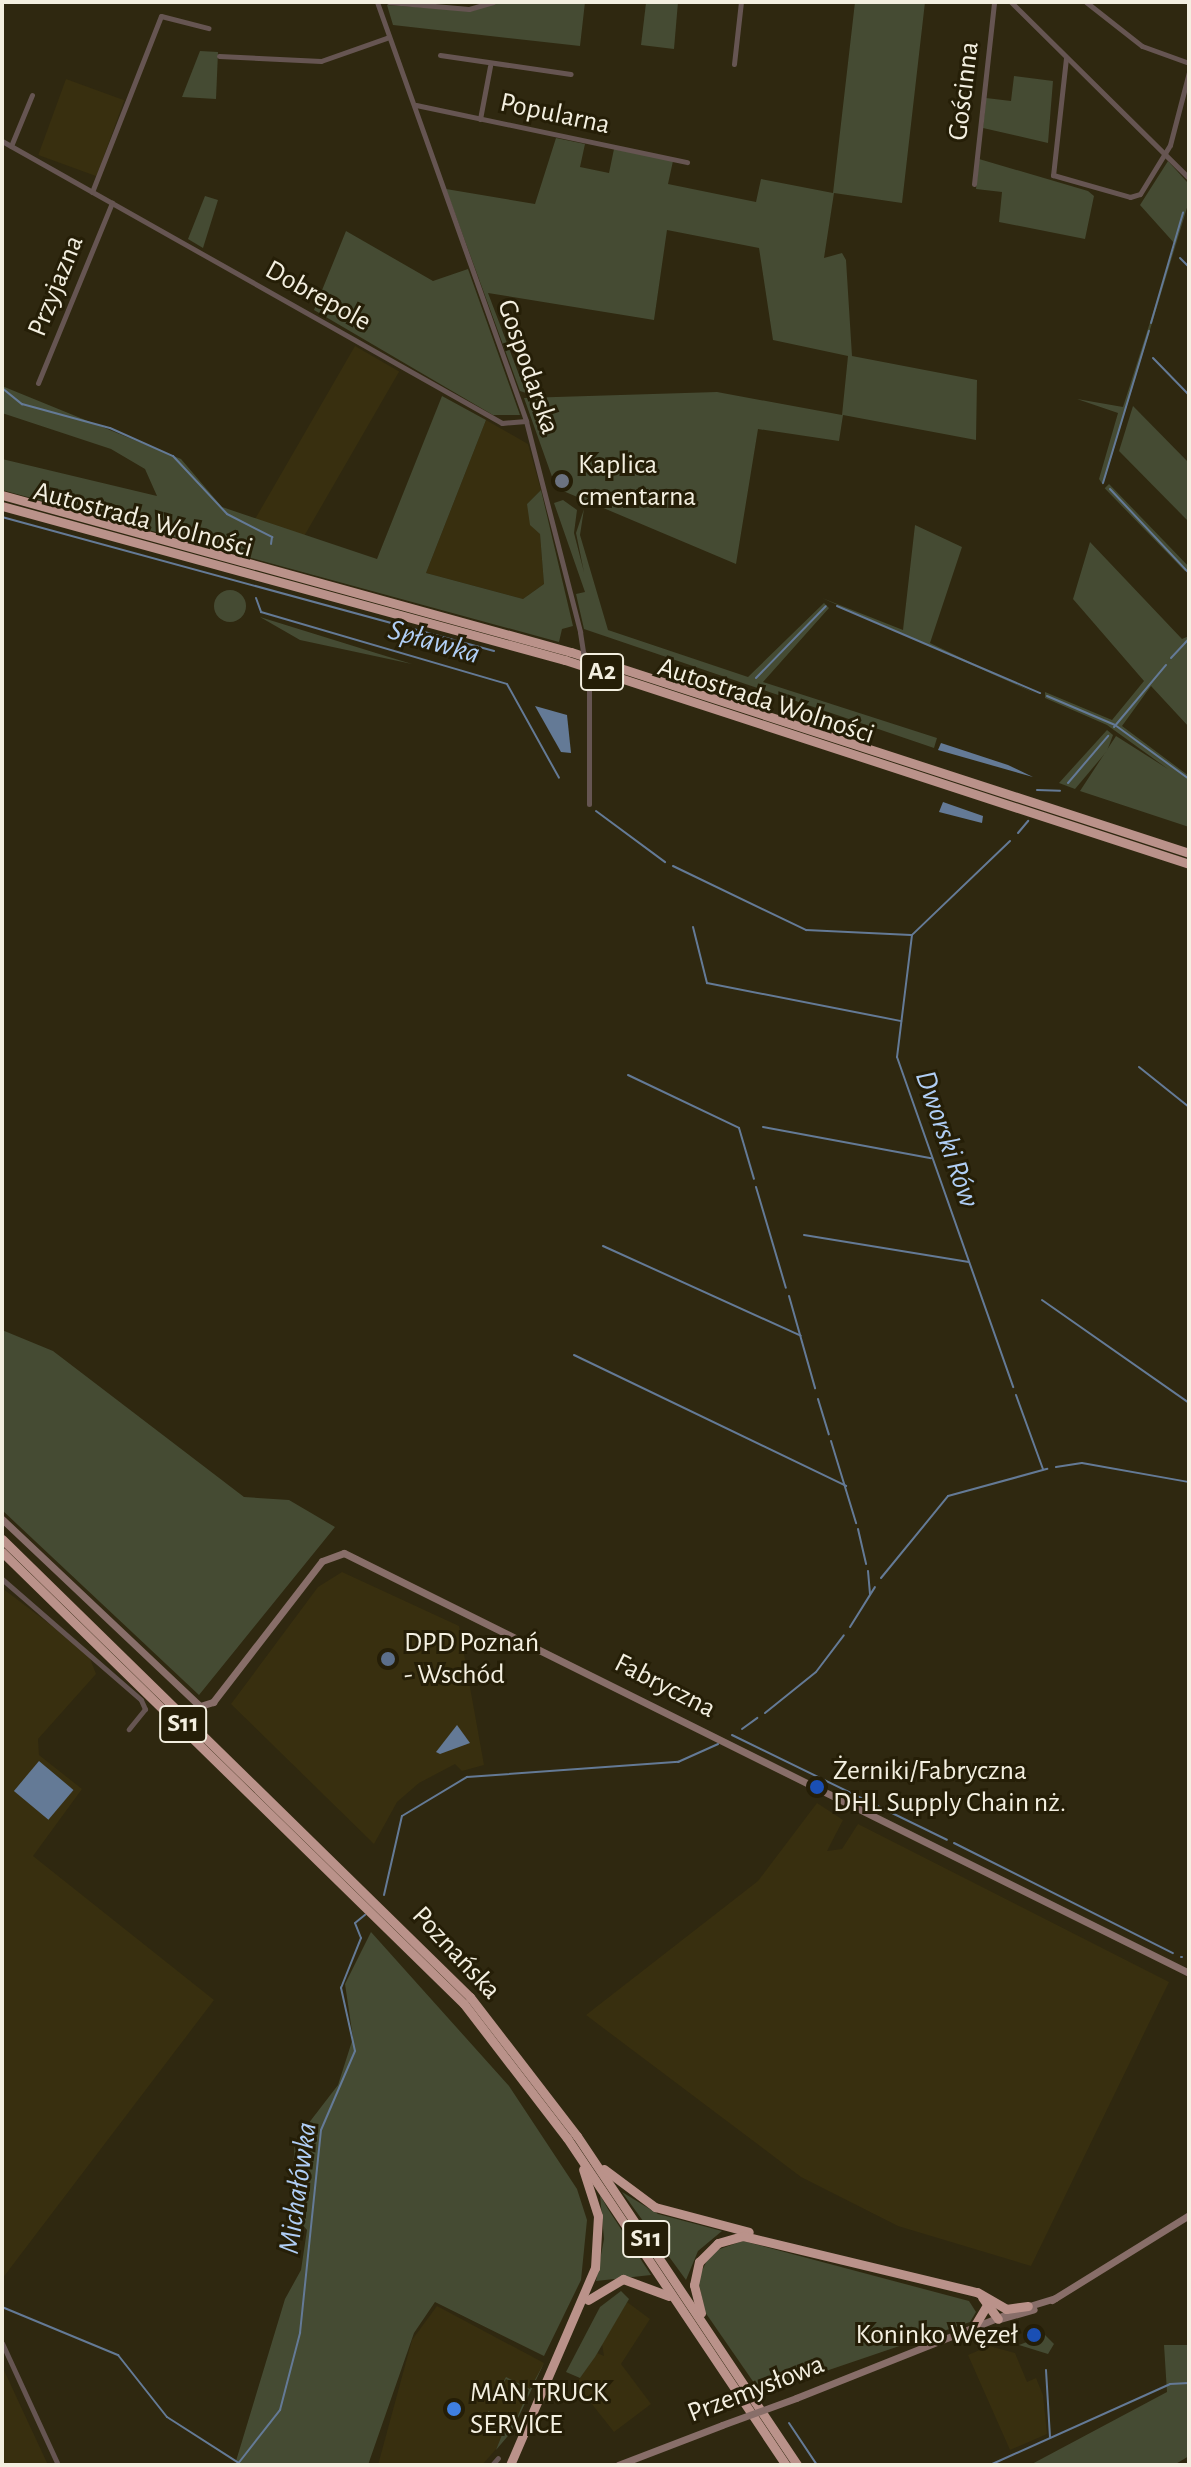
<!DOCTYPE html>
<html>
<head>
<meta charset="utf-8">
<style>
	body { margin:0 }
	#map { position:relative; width:1191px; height:2467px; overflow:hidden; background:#2f2810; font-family:"Alegreya Sans",sans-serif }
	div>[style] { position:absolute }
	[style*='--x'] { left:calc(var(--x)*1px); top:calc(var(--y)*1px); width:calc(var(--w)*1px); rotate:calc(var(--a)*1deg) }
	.built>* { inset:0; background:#382f0f; transform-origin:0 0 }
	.green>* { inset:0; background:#454b33; transform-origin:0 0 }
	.round { border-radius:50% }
	.water>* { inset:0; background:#647a96; transform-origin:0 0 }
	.stream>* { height:2px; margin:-1px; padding:0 1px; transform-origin:1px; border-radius:1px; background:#647a96 }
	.street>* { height:5px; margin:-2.5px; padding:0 2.5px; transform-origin:2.5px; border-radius:2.5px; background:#665552 }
	.secondary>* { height:7px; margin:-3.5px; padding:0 3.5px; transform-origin:3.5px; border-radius:3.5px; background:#886e69 }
	.highway>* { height:9px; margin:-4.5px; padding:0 4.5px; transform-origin:4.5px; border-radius:4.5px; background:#ba928a }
	.street-bridge>* { height:5px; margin:-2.5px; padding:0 2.5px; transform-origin:2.5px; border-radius:2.5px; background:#665552 }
	.secondary-bridge>* { height:7px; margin:-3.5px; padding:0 3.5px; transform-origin:3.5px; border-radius:3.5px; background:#886e69 }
	.dots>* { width:22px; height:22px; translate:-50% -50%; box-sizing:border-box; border:4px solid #251e07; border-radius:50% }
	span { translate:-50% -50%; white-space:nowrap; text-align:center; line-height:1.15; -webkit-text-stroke:6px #251e07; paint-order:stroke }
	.shield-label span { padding:2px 6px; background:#251e07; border:2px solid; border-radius:6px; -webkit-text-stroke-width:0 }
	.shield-label { font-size:26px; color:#f3efe0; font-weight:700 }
	.street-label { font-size:28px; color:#f3efe0 }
	.poi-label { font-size:28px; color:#f3efe0 }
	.left { translate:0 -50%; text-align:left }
	.right { translate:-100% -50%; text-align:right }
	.water-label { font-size:30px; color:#b0cef5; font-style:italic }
	.frame { position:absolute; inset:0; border:4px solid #f3efe0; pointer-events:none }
</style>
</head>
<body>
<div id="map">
	<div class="built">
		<div style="left:66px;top:79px;width:62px;height:81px;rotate:20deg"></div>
		<div style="left:355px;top:346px;width:51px;height:201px;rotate:30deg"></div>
		<div style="clip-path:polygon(486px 420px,528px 444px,541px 490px,527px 504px,540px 534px,544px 584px,523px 599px,426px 573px)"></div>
		<div style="clip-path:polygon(342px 1572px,459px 1626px,484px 1765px,462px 1771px,455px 1764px,419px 1783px,397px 1802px,374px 1844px,231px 1704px,318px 1587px)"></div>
		<div style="clip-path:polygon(2px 1588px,88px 1653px,96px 1674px,38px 1739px,39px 1755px,82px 1789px,33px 1856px,214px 2000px,2px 2279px)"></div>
		<div style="clip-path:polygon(817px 1803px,843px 1820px,827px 1851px,842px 1849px,858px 1824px,1169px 1982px,1031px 2266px,898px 2226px,801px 2177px,586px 2015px,758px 1881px)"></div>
		<div style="clip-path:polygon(627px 2302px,650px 2319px,621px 2364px,651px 2404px,614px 2432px,576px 2384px,597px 2353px,604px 2356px,602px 2344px)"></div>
		<div style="clip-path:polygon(437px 2306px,544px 2363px,512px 2431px,482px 2465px,378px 2465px,412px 2340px)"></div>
		<div style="clip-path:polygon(989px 2346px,1015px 2353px,1027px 2382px,1036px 2378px,1043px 2395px,1047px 2434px,1010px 2450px,968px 2355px)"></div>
		<div style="clip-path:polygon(2px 2366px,48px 2465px,2px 2465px)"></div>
	</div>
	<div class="green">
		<div style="clip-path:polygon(498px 2px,585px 2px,580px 46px,393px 25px,387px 5px,472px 11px)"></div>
		<div style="clip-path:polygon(678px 2px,674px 49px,641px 45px,646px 3px)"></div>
		<div style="clip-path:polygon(855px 2px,925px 2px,902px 203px,834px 193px,824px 258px,842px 253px,846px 260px,852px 356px,977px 380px,976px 440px,843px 415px,839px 441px,758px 429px,736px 564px,556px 488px,524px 398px,717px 392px,842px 415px,848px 356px,773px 340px,759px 248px,667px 230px,654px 320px,488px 293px,526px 393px,520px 391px,446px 189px,535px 204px,556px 138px,585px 144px,580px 167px,609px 173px,614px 149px,673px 161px,668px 184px,756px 202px,761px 179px,833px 193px)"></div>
		<div style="clip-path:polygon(200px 51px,218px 52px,216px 99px,182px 97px)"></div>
		<div style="clip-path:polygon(1014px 76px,1053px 81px,1048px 143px,983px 128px,986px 98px,1011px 101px)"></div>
		<div style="clip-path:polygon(979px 159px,1088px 191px,1094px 196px,1085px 239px,999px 222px,1002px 192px,976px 189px)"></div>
		<div style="clip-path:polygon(1168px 161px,1187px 182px,1189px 201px,1103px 485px,1099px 479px,1118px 413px,1077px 399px,1123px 407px,1175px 244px,1140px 205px)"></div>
		<div style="clip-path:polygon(205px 196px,218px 200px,203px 248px,188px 239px)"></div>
		<div style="clip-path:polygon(346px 231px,433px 281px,468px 269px,520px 415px,493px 415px,314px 310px)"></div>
		<div style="clip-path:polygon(2px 386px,181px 459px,222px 507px,377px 559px,442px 396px,486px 420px,426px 573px,523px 599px,544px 584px,540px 534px,530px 525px,527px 504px,541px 490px,573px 626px,562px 629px,559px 642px,2px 490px,2px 459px,157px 496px,145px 469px,111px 449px,2px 413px)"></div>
		<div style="clip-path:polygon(1133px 406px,1189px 463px,1189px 522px,1119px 451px)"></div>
		<div style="left:1109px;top:484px;width:116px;height:6px;rotate:46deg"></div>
		<div style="clip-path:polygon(563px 500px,577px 510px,574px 533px,584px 572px,576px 533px,584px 509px,580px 535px,608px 630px,748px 677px,824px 603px,829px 608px,763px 682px,937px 738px,934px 748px,584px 629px,576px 594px,585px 592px,554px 503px)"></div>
		<div style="clip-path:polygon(915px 525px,962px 547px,930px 643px,1039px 695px,822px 598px,903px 630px)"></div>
		<div style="clip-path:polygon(1090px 542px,1182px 639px,1189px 636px,1189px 727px,1151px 686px,1122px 726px,1189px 776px,1189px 827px,1080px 791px,1116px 736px,1168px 769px,1107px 725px,1045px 698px,1045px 692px,1112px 720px,1144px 681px,1073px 599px)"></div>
		<div class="round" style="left:214px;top:590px;width:32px;height:32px"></div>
		<div style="clip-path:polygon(260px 617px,376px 653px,412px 664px,300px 640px)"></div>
		<div style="clip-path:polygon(1107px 730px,1113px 735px,1107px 751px,1075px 789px,1059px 783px)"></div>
		<div style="clip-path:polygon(2px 1330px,53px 1351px,244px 1497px,289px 1500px,335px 1527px,199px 1695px,2px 1510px)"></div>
		<div style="clip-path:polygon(371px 1932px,509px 2086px,577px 2189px,587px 2220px,581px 2280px,544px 2356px,435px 2302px,414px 2333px,368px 2465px,244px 2465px,236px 2461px,285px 2299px,301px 2270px,307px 2230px,290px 2210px,295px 2141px,338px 2085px,353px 2038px,345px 1984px)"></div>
		<div style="clip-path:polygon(622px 2192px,658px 2214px,722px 2231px,698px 2251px,686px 2280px)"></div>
		<div style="clip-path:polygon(600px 2195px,608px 2209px,651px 2275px,596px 2281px,604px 2239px)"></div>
		<div style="clip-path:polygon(743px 2241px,969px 2301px,976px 2312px,970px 2322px,761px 2393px,705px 2312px,698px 2279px,711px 2252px)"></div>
		<div style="clip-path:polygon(621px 2291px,629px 2299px,595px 2357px,580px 2378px,566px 2372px,600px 2307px)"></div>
		<div style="clip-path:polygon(1045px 2335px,1054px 2344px,1048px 2354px,1019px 2345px)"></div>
		<div style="clip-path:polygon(1164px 2345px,1189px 2345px,1189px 2456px,1174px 2465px,1030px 2465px,1167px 2392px)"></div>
		<div style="clip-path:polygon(544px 2363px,512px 2431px,496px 2450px,502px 2435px,481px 2423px,489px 2422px,488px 2411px,515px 2422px,529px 2390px,506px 2379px,492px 2402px,506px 2377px,530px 2389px)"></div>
	</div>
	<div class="water">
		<div style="clip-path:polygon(535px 706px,567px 715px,571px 753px,561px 752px)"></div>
		<div style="clip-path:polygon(941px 743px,1008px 765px,1033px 777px,938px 750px)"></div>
		<div style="clip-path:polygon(943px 802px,983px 816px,982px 823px,939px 812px)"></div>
		<div style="clip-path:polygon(457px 1725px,470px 1743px,440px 1754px,436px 1752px)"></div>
		<div style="left:39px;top:1761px;width:45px;height:39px;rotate:40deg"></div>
	</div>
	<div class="stream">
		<div style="--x:1180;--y:258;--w:13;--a:45"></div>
		<div style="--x:1151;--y:323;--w:115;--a:-73.8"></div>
		<div style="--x:1153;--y:358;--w:52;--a:45.8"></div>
		<div style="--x:2;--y:388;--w:26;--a:39"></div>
		<div style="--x:22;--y:404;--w:91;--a:15.3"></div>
		<div style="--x:110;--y:428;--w:69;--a:24"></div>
		<div style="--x:173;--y:456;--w:79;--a:47"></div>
		<div style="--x:227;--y:514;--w:51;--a:27.1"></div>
		<div style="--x:272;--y:537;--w:7;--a:98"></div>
		<div style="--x:1103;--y:483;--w:159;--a:-73.2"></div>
		<div style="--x:1110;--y:489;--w:115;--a:46.8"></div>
		<div style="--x:2;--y:517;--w:510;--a:15.24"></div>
		<div style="--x:256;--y:598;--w:15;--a:70"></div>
		<div style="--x:261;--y:612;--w:256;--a:16.3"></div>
		<div style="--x:507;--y:684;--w:107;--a:61"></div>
		<div style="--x:837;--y:606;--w:221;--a:23.2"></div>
		<div style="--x:1171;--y:658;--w:26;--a:-47"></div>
		<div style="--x:756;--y:678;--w:100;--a:-45.8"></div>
		<div style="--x:1047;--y:696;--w:74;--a:23.1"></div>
		<div style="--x:1115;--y:725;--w:92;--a:36.1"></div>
		<div style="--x:1114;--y:727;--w:81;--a:-50"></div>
		<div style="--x:1068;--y:783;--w:62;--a:-49.6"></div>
		<div style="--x:1037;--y:790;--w:23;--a:2"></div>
		<div style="--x:596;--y:811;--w:86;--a:36.5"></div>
		<div style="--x:1018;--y:833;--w:16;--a:-50"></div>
		<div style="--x:1010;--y:841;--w:136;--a:136.2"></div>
		<div style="--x:912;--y:935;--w:123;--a:97"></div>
		<div style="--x:897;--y:1057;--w:350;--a:70.6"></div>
		<div style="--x:673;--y:866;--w:148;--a:25.7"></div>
		<div style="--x:806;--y:930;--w:105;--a:2.7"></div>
		<div style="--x:693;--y:927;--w:58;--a:76"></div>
		<div style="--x:707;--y:983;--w:198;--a:11.1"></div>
		<div style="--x:1139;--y:1067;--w:64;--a:38.7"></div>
		<div style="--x:628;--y:1075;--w:123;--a:25.5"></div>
		<div style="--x:739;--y:1128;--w:53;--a:73.6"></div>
		<div style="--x:763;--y:1127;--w:171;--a:10.5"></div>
		<div style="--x:756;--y:1187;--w:105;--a:73.5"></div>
		<div style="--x:804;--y:1235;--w:167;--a:9.3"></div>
		<div style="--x:603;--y:1246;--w:217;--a:24.4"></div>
		<div style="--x:789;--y:1296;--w:96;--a:74.2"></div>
		<div style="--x:1042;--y:1300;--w:179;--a:35"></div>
		<div style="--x:574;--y:1355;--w:302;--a:25.7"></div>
		<div style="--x:1016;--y:1395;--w:79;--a:70"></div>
		<div style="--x:818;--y:1399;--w:37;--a:73"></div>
		<div style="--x:831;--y:1441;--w:86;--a:73"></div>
		<div style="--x:1056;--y:1467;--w:26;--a:-9"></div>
		<div style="--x:1082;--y:1463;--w:109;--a:10.1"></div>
		<div style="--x:858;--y:1529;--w:36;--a:77"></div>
		<div style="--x:868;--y:1571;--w:23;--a:85"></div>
		<div style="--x:881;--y:1578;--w:106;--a:-50.7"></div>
		<div style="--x:948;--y:1496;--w:103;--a:-15.3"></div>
		<div style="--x:850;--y:1627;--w:47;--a:-58"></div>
		<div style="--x:765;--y:1713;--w:65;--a:-38.8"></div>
		<div style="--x:816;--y:1672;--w:46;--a:-52.9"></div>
		<div style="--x:742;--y:1729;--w:19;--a:-36"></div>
		<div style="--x:732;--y:1735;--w:239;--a:26"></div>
		<div style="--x:954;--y:1843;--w:245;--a:26.7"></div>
		<div style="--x:384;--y:1895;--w:81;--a:-77.2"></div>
		<div style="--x:402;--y:1816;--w:76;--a:-31"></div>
		<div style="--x:467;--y:1777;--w:212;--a:-4.1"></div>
		<div style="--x:678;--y:1762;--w:44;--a:-24.2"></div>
		<div style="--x:1181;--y:1957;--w:1;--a:0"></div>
		<div style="--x:2;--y:2307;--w:126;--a:22.5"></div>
		<div style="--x:118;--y:2355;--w:79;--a:51.7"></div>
		<div style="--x:167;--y:2417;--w:85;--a:32.6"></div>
		<div style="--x:1046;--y:2370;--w:67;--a:86.6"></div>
		<div style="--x:789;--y:2423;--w:50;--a:56.3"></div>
		<div style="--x:237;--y:2465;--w:70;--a:-52"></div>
		<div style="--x:280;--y:2410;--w:80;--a:-75.4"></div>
		<div style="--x:300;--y:2333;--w:204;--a:-84.1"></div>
		<div style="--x:321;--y:2130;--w:86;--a:-66.7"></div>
		<div style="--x:355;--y:2051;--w:65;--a:-102.5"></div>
		<div style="--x:341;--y:1988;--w:54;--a:-68.2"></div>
		<div style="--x:361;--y:1938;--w:16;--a:-112"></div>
		<div style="--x:355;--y:1923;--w:13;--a:-39"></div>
		<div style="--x:990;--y:2465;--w:197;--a:-24.2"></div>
		<div style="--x:1170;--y:2384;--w:19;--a:-3"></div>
	</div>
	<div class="street">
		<div style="--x:377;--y:2;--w:445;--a:70.4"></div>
		<div style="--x:526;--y:421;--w:218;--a:75.6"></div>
		<div style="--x:389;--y:2;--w:80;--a:5"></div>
		<div style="--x:469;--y:9;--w:25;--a:-16"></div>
		<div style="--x:1011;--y:2;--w:250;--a:44.7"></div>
		<div style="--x:1086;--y:2;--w:71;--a:38.2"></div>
		<div style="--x:1142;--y:46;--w:50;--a:19.9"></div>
		<div style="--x:440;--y:55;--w:132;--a:8.3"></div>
		<div style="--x:219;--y:56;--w:102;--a:2.8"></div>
		<div style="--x:321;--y:61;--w:72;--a:-19.4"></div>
		<div style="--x:1066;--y:58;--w:118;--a:96.3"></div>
		<div style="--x:1053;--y:175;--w:80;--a:15.9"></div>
		<div style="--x:1130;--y:197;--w:10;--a:-17"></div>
		<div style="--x:1140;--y:194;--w:57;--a:-58.5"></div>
		<div style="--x:1170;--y:145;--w:75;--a:-75.4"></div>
		<div style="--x:734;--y:64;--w:62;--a:-83.6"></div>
		<div style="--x:416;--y:105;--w:277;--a:11.9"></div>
		<div style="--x:480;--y:119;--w:54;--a:-79.3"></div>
		<div style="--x:2;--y:141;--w:574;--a:29.42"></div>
		<div style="--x:502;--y:423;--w:24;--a:-5"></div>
		<div style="--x:11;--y:146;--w:55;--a:-67.6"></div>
		<div style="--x:974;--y:184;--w:183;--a:-83.7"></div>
		<div style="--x:92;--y:192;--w:189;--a:-68.6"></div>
		<div style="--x:161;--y:16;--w:49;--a:14.3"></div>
		<div style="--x:38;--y:383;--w:195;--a:-67.7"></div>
		<div style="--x:589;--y:804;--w:113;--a:-90"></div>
		<div style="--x:2;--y:1579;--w:184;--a:41"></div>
		<div style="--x:141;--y:1700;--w:10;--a:66"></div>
		<div style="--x:145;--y:1709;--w:26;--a:129"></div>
		<div style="--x:2;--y:2343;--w:134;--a:65.3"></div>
		<div style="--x:492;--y:2465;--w:9;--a:-49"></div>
	</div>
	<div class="secondary">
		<div style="--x:2;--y:1519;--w:272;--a:43.4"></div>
		<div style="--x:200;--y:1706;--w:14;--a:-17"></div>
		<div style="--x:213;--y:1702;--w:178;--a:-52.3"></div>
		<div style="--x:322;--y:1561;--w:23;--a:-20"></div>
		<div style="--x:344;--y:1553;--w:944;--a:26.43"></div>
		<div style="--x:1052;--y:2300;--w:161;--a:-31.8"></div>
		<div style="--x:1026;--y:2307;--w:30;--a:-17"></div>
		<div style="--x:1000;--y:2319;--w:35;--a:-16"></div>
		<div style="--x:796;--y:2398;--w:236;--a:-21.7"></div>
		<div style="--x:618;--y:2465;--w:111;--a:-21"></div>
	</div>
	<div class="highway">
		<div style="--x:2;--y:495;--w:590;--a:15.43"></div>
		<div style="--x:571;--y:652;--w:650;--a:18.02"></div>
		<div style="--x:2;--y:506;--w:584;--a:15.3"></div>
		<div style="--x:565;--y:660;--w:656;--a:18.1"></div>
		<div style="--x:2;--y:1539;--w:655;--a:44.38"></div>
		<div style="--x:470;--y:1997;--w:175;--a:52.4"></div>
		<div style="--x:577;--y:2136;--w:396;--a:56.2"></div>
		<div style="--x:2;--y:1552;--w:646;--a:44.37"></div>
		<div style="--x:464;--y:2004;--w:169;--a:52.5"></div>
		<div style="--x:567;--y:2138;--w:394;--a:56.2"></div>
		<div style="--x:604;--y:2169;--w:64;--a:36.7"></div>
		<div style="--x:655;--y:2207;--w:97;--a:14.9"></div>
		<div style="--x:982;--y:2297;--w:27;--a:54"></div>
		<div style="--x:588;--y:2300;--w:41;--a:-31"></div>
		<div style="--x:623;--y:2279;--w:49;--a:20.3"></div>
		<div style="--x:701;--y:2313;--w:29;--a:-104"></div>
		<div style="--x:694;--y:2285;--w:24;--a:-78"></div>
		<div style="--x:699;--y:2262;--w:27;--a:-45"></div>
		<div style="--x:718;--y:2243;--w:26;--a:-16"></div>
		<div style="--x:743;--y:2236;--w:241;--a:13.5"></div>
		<div style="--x:977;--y:2292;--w:34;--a:30"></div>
		<div style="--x:1006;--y:2309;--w:22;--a:-8"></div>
		<div style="--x:972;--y:2330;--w:29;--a:-59"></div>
		<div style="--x:510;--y:2465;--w:215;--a:-66.7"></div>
		<div style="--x:595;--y:2268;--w:52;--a:-86.7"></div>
		<div style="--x:598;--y:2216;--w:49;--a:-107.7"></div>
	</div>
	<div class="street-bridge">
		<div style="--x:580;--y:632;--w:60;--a:81.3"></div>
	</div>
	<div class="secondary-bridge">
		<div style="--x:722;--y:2425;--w:79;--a:-20"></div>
	</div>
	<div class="dots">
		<div style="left:562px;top:481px;background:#6b7280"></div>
		<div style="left:388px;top:1659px;background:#5c6f8a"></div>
		<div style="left:817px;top:1787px;background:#1a4fb4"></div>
		<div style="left:1034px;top:2335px;background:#1a4fb4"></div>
		<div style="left:454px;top:2409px;background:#3f7fe0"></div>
	</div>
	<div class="shield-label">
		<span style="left:602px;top:672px">A2</span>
		<span style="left:183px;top:1724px">S11</span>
		<span style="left:646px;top:2239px">S11</span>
	</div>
	<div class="street-label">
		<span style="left:964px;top:91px;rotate:-83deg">Gościnna</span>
		<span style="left:555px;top:114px;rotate:12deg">Popularna</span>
		<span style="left:56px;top:286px;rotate:-68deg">Przyjazna</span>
		<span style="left:318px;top:296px;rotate:29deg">Dobrepole</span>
		<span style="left:528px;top:367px;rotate:71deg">Gospodarska</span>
		<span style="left:143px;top:520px;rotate:15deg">Autostrada Wolności</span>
		<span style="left:766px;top:701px;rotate:18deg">Autostrada Wolności</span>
		<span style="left:665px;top:1686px;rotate:27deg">Fabryczna</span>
		<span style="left:456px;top:1953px;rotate:47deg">Poznańska</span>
		<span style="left:756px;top:2389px;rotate:-21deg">Przemysłowa</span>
	</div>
	<div class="poi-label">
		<span class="left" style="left:578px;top:481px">Kaplica<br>cmentarna</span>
		<span class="left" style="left:404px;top:1659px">DPD Poznań<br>- Wschód</span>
		<span class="left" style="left:833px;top:1787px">Żerniki/Fabryczna<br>DHL Supply Chain nż.</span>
		<span class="right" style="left:1018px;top:2335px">Koninko Węzeł</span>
		<span class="left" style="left:470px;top:2409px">MAN TRUCK<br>SERVICE</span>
	</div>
	<div class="water-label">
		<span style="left:434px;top:642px;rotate:16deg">Spławka</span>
		<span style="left:947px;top:1139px;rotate:71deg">Dworski Rów</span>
		<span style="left:298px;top:2188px;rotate:-82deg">Michałówka</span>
	</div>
	<div class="frame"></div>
</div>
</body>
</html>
